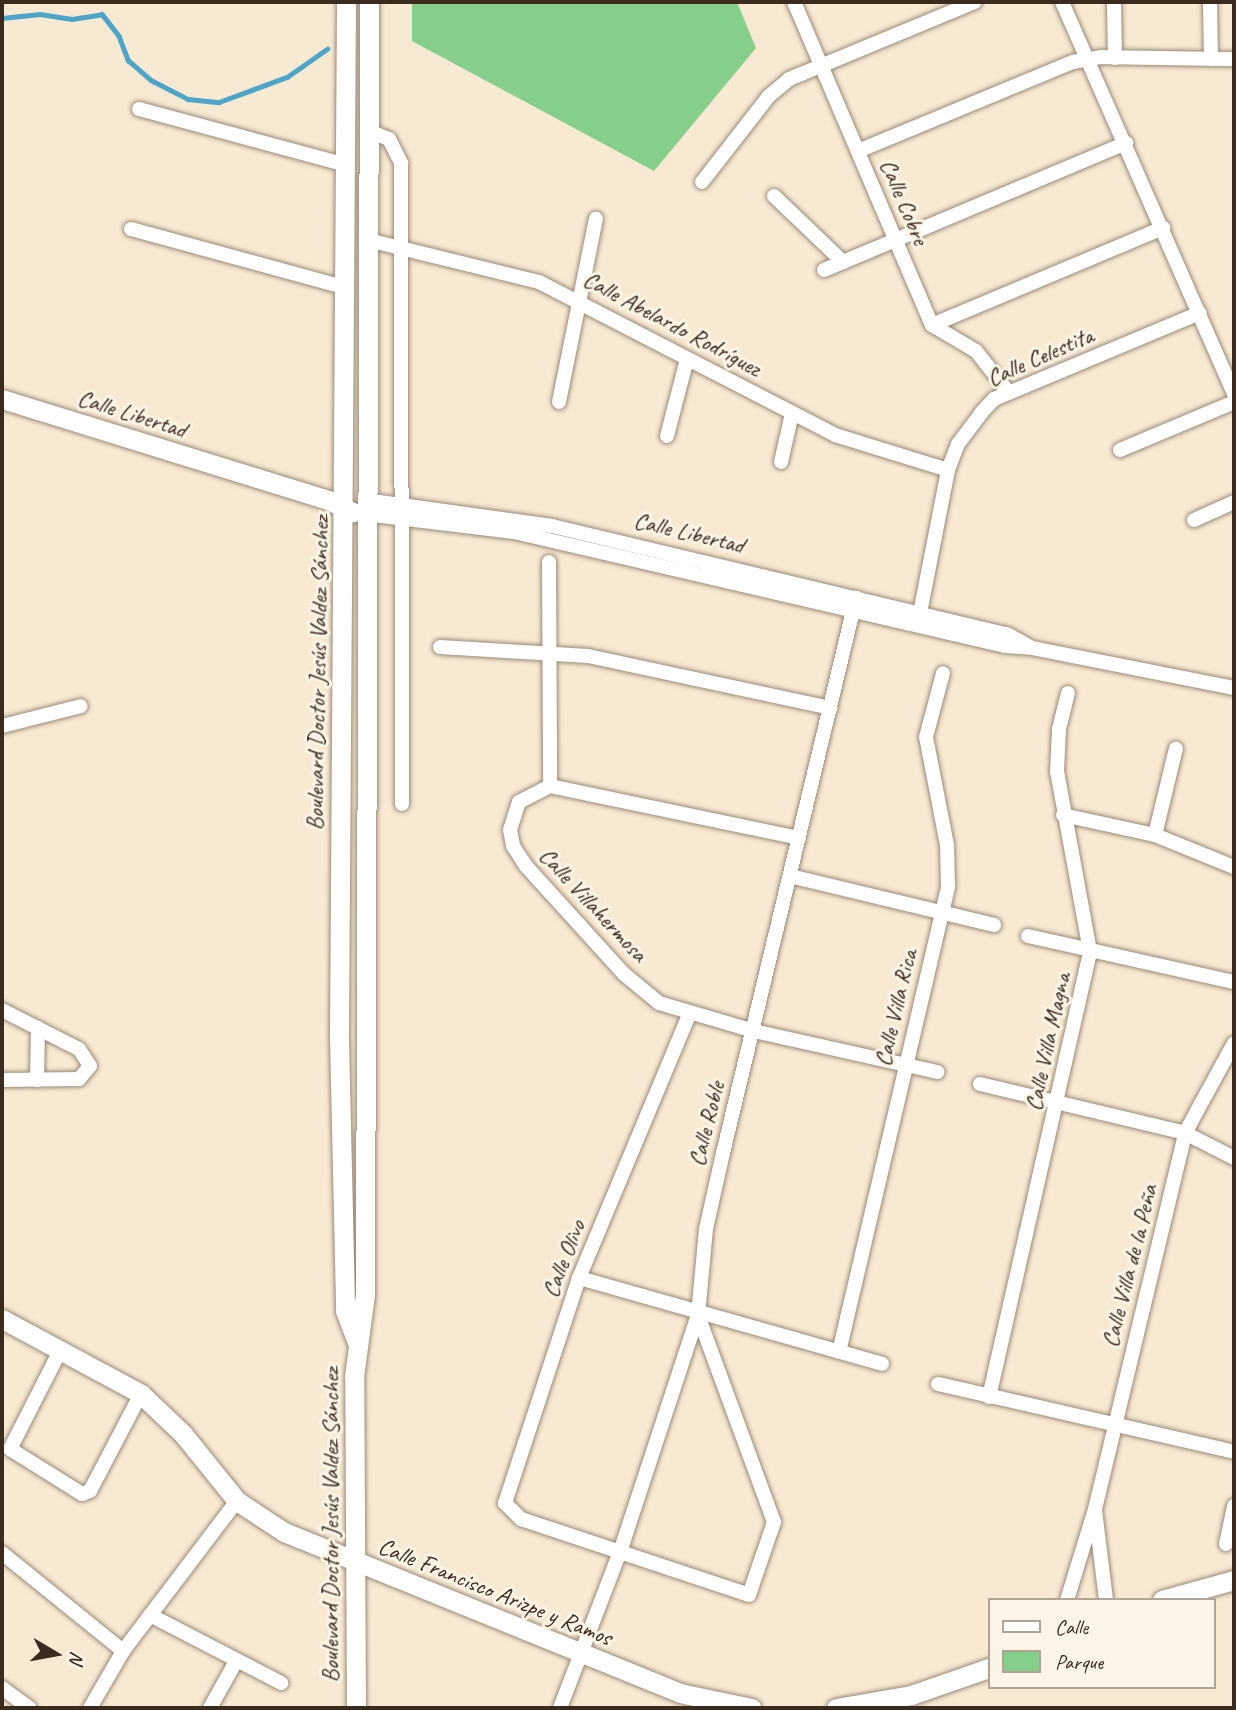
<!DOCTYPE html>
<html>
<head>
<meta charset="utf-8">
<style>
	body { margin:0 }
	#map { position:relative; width:1236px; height:1710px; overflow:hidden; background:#f8e9d2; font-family:Caveat,sans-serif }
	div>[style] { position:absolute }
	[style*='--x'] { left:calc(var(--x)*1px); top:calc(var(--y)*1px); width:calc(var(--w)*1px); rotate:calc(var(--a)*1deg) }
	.green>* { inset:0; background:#86cf8b }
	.stream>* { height:4.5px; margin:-2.25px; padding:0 2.25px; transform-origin:2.25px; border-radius:2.25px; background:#4da5ca }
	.roads { filter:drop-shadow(0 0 2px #9a8a78) drop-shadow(0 0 2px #9a8a78) }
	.street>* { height:14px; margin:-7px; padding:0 7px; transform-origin:7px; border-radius:7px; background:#fff }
	.secondary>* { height:19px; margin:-9.5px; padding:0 9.5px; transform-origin:9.5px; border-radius:9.5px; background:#fff }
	span { translate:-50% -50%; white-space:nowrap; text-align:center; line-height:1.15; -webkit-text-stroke:6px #fcf5e5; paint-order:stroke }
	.street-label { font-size:24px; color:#3b2a1e }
	.frame { position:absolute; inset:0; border:4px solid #3b2a1e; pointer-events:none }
	.legend { position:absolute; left:988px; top:1598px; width:228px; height:91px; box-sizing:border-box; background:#fcf5e5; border:2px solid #afa495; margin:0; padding:9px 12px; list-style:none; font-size:21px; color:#3b2a1e }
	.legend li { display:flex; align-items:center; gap:14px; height:35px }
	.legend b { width:35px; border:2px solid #afa495 }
	.north { position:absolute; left:21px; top:1619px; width:70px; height:70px; -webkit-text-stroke:5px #fcf5e5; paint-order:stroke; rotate:100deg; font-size:19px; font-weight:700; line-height:28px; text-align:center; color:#3b2a1e }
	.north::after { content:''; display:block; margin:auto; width:24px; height:32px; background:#3b2a1e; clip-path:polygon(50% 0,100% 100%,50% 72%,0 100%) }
</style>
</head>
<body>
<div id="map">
	<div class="green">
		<div style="clip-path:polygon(412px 2px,737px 2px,756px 48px,654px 171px,412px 41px)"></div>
	</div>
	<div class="stream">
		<div style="--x:2;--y:18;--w:38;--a:-6"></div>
		<div style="--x:40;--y:14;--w:32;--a:9"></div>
		<div style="--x:72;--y:19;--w:30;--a:-9"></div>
		<div style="--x:102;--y:14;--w:28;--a:52"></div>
		<div style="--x:119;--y:36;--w:26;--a:69"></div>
		<div style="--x:128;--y:60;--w:30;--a:41"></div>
		<div style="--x:151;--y:80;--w:42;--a:27.2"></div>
		<div style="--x:188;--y:99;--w:31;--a:6"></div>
		<div style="--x:219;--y:102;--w:72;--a:-20.2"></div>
		<div style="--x:287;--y:77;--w:49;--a:-35"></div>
	</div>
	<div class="roads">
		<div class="street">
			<div style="--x:794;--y:2;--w:351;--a:66.9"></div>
			<div style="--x:932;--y:325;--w:51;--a:30.6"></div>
			<div style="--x:976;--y:351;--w:53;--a:51.8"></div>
			<div style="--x:1062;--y:2;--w:427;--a:66.3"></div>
			<div style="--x:1114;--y:2;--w:56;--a:89"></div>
			<div style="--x:1210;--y:2;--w:57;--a:89"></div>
			<div style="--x:139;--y:109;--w:214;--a:15.1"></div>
			<div style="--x:369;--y:131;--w:22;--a:22"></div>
			<div style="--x:389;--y:139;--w:27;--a:63"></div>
			<div style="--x:401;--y:163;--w:641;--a:89.91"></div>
			<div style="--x:858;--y:151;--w:233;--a:-22.5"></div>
			<div style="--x:1073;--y:62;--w:29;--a:-10"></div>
			<div style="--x:1102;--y:57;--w:132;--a:0.9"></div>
			<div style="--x:702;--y:182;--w:109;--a:-52.1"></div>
			<div style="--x:769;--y:96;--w:26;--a:-40"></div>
			<div style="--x:789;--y:79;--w:201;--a:-22.5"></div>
			<div style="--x:774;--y:196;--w:95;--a:43.7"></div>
			<div style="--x:131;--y:229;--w:223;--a:15.3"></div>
			<div style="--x:368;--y:240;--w:176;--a:13.8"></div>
			<div style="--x:539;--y:282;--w:333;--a:27.3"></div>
			<div style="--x:835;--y:435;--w:118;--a:17.2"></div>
			<div style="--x:824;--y:270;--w:328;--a:-22.8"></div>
			<div style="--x:932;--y:325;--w:251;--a:-22.8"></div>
			<div style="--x:559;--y:402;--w:187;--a:-78.6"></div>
			<div style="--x:667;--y:436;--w:80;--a:-75.4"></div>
			<div style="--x:1120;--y:450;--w:124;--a:-22.8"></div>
			<div style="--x:781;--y:462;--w:50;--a:-77.3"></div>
			<div style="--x:365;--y:500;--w:189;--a:7.9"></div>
			<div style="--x:552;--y:526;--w:468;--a:13.4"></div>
			<div style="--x:1007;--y:634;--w:29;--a:29"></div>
			<div style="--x:365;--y:514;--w:150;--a:6.9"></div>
			<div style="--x:514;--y:532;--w:504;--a:13.07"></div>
			<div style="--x:1005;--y:646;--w:27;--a:4"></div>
			<div style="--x:1032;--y:648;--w:206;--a:11.2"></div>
			<div style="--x:1194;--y:520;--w:44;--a:-24.2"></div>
			<div style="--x:549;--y:562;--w:224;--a:89.7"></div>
			<div style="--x:920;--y:613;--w:146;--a:-78.9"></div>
			<div style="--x:948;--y:470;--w:28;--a:-69"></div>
			<div style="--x:958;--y:444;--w:39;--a:-53"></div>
			<div style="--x:981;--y:413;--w:19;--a:-47"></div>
			<div style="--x:994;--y:399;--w:223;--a:-22.7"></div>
			<div style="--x:440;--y:647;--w:148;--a:3.5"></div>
			<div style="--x:588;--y:656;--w:248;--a:12.1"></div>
			<div style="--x:2;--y:726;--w:81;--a:-14.2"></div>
			<div style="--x:1063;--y:815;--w:94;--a:12.3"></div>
			<div style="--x:1155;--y:835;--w:85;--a:22.1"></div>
			<div style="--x:1155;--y:835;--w:89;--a:-76.4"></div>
			<div style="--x:799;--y:838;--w:254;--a:-168.2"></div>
			<div style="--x:550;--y:786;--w:35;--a:153"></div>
			<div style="--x:519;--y:802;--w:29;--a:108"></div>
			<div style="--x:510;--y:830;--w:16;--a:79"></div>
			<div style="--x:513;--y:846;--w:24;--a:57"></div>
			<div style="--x:526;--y:866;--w:146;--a:47.8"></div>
			<div style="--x:624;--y:974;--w:45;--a:39.6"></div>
			<div style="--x:659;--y:1003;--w:99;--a:16.4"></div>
			<div style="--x:754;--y:1031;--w:188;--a:12.6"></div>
			<div style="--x:790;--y:876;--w:210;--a:13.5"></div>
			<div style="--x:1028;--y:936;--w:211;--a:12.6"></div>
			<div style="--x:2;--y:1010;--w:86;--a:26.9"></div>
			<div style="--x:79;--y:1049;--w:20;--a:57"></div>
			<div style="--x:90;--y:1066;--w:17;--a:130"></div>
			<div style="--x:79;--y:1079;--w:77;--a:179.3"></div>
			<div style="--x:689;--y:1015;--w:285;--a:112.7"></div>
			<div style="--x:579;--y:1278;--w:237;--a:108.2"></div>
			<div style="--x:505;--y:1503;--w:23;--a:45"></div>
			<div style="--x:521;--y:1519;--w:240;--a:18.4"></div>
			<div style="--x:749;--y:1595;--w:77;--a:-71.1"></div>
			<div style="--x:774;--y:1522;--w:221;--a:-110.2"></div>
			<div style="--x:37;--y:1080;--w:52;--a:-88.9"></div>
			<div style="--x:980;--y:1084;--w:211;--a:13.4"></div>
			<div style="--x:1185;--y:1133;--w:55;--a:27"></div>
			<div style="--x:579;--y:1278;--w:315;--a:15.8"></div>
			<div style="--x:61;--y:1349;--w:112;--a:117"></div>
			<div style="--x:10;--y:1449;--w:85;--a:32"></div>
			<div style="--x:82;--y:1494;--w:9;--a:-21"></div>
			<div style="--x:90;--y:1491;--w:110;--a:-62.3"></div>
			<div style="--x:839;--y:1352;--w:479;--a:-76.8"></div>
			<div style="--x:948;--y:886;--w:41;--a:-91.4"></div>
			<div style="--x:947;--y:845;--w:110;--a:-101"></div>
			<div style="--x:926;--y:737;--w:66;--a:-75.1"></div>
			<div style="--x:938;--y:1384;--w:304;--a:12.9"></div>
			<div style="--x:989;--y:1397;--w:457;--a:-77.2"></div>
			<div style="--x:1090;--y:951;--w:182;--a:-100.4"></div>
			<div style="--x:1057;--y:772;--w:43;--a:-87.3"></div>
			<div style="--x:1059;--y:729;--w:37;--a:-76"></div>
			<div style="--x:1095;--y:1510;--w:91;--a:83"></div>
			<div style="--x:1226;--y:1544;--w:39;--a:-78"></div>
			<div style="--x:2;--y:1553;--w:156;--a:39"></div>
			<div style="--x:1067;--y:1600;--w:95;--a:-72.9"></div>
			<div style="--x:1095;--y:1509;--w:387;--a:-76.5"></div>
			<div style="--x:1185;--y:1133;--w:102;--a:-61.4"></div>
			<div style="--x:150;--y:1615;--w:148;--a:27.4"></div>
			<div style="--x:2;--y:1688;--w:34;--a:36"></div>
			<div style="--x:90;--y:1708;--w:66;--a:-59.9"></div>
			<div style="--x:123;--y:1651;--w:188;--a:-52.8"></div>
			<div style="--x:210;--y:1708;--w:54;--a:-61"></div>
			<div style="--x:560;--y:1708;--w:167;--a:-69"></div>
			<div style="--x:620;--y:1552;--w:250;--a:-71.8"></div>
			<div style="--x:698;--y:1315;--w:86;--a:-84.7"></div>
			<div style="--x:706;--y:1229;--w:78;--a:-77.4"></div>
			<div style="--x:723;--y:1153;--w:571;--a:-76.52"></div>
		</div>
		<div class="secondary">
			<div style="--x:346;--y:2;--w:1036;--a:90.39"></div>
			<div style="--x:339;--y:1038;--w:273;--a:88.7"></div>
			<div style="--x:345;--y:1311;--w:33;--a:69"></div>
			<div style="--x:2;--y:399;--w:341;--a:17.2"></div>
			<div style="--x:328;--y:500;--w:28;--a:26"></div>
			<div style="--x:2;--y:1319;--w:158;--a:28.3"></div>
			<div style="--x:141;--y:1394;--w:58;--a:43.6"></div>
			<div style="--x:183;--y:1434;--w:86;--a:51.1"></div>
			<div style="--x:237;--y:1501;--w:56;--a:33.4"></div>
			<div style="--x:284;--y:1532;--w:427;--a:22.1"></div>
			<div style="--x:680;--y:1693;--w:73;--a:11.9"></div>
			<div style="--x:1162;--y:1600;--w:75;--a:-15.5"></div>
			<div style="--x:356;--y:1708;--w:331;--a:-90.3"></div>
			<div style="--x:354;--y:1377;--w:83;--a:-82.4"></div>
			<div style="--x:365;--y:1295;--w:1293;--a:-89.82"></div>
			<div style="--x:836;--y:1708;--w:76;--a:-9.8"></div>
			<div style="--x:911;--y:1695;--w:83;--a:-19.1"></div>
		</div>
	</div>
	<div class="street-label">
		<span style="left:904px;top:202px;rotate:67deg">Calle Cobre</span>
		<span style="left:672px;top:324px;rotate:28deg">Calle Abelardo Rodríguez</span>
		<span style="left:1040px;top:357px;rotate:-24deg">Calle Celestita</span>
		<span style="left:132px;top:414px;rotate:17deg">Calle Libertad</span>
		<span style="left:689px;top:533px;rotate:13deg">Calle Libertad</span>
		<span style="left:318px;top:673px;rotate:-89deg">Boulevard Doctor Jesús Valdez Sánchez</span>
		<span style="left:593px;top:905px;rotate:47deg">Calle Villahermosa</span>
		<span style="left:896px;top:1008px;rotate:-77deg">Calle Villa Rica</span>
		<span style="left:1048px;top:1042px;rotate:-78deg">Calle Villa Magna</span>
		<span style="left:707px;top:1124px;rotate:-76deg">Calle Roble</span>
		<span style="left:564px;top:1259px;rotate:-69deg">Calle Olivo</span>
		<span style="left:1130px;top:1266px;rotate:-76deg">Calle Villa de la Peña</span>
		<span style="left:331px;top:1525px;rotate:-90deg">Boulevard Doctor Jesús Valdez Sánchez</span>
		<span style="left:495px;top:1592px;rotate:22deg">Calle Francisco Arizpe y Ramos</span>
	</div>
	<div class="frame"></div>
	<ul class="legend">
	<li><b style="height:9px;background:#fff"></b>Calle</li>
	<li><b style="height:19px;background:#86cf8b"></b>Parque</li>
	</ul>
	<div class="north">N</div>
</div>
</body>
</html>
